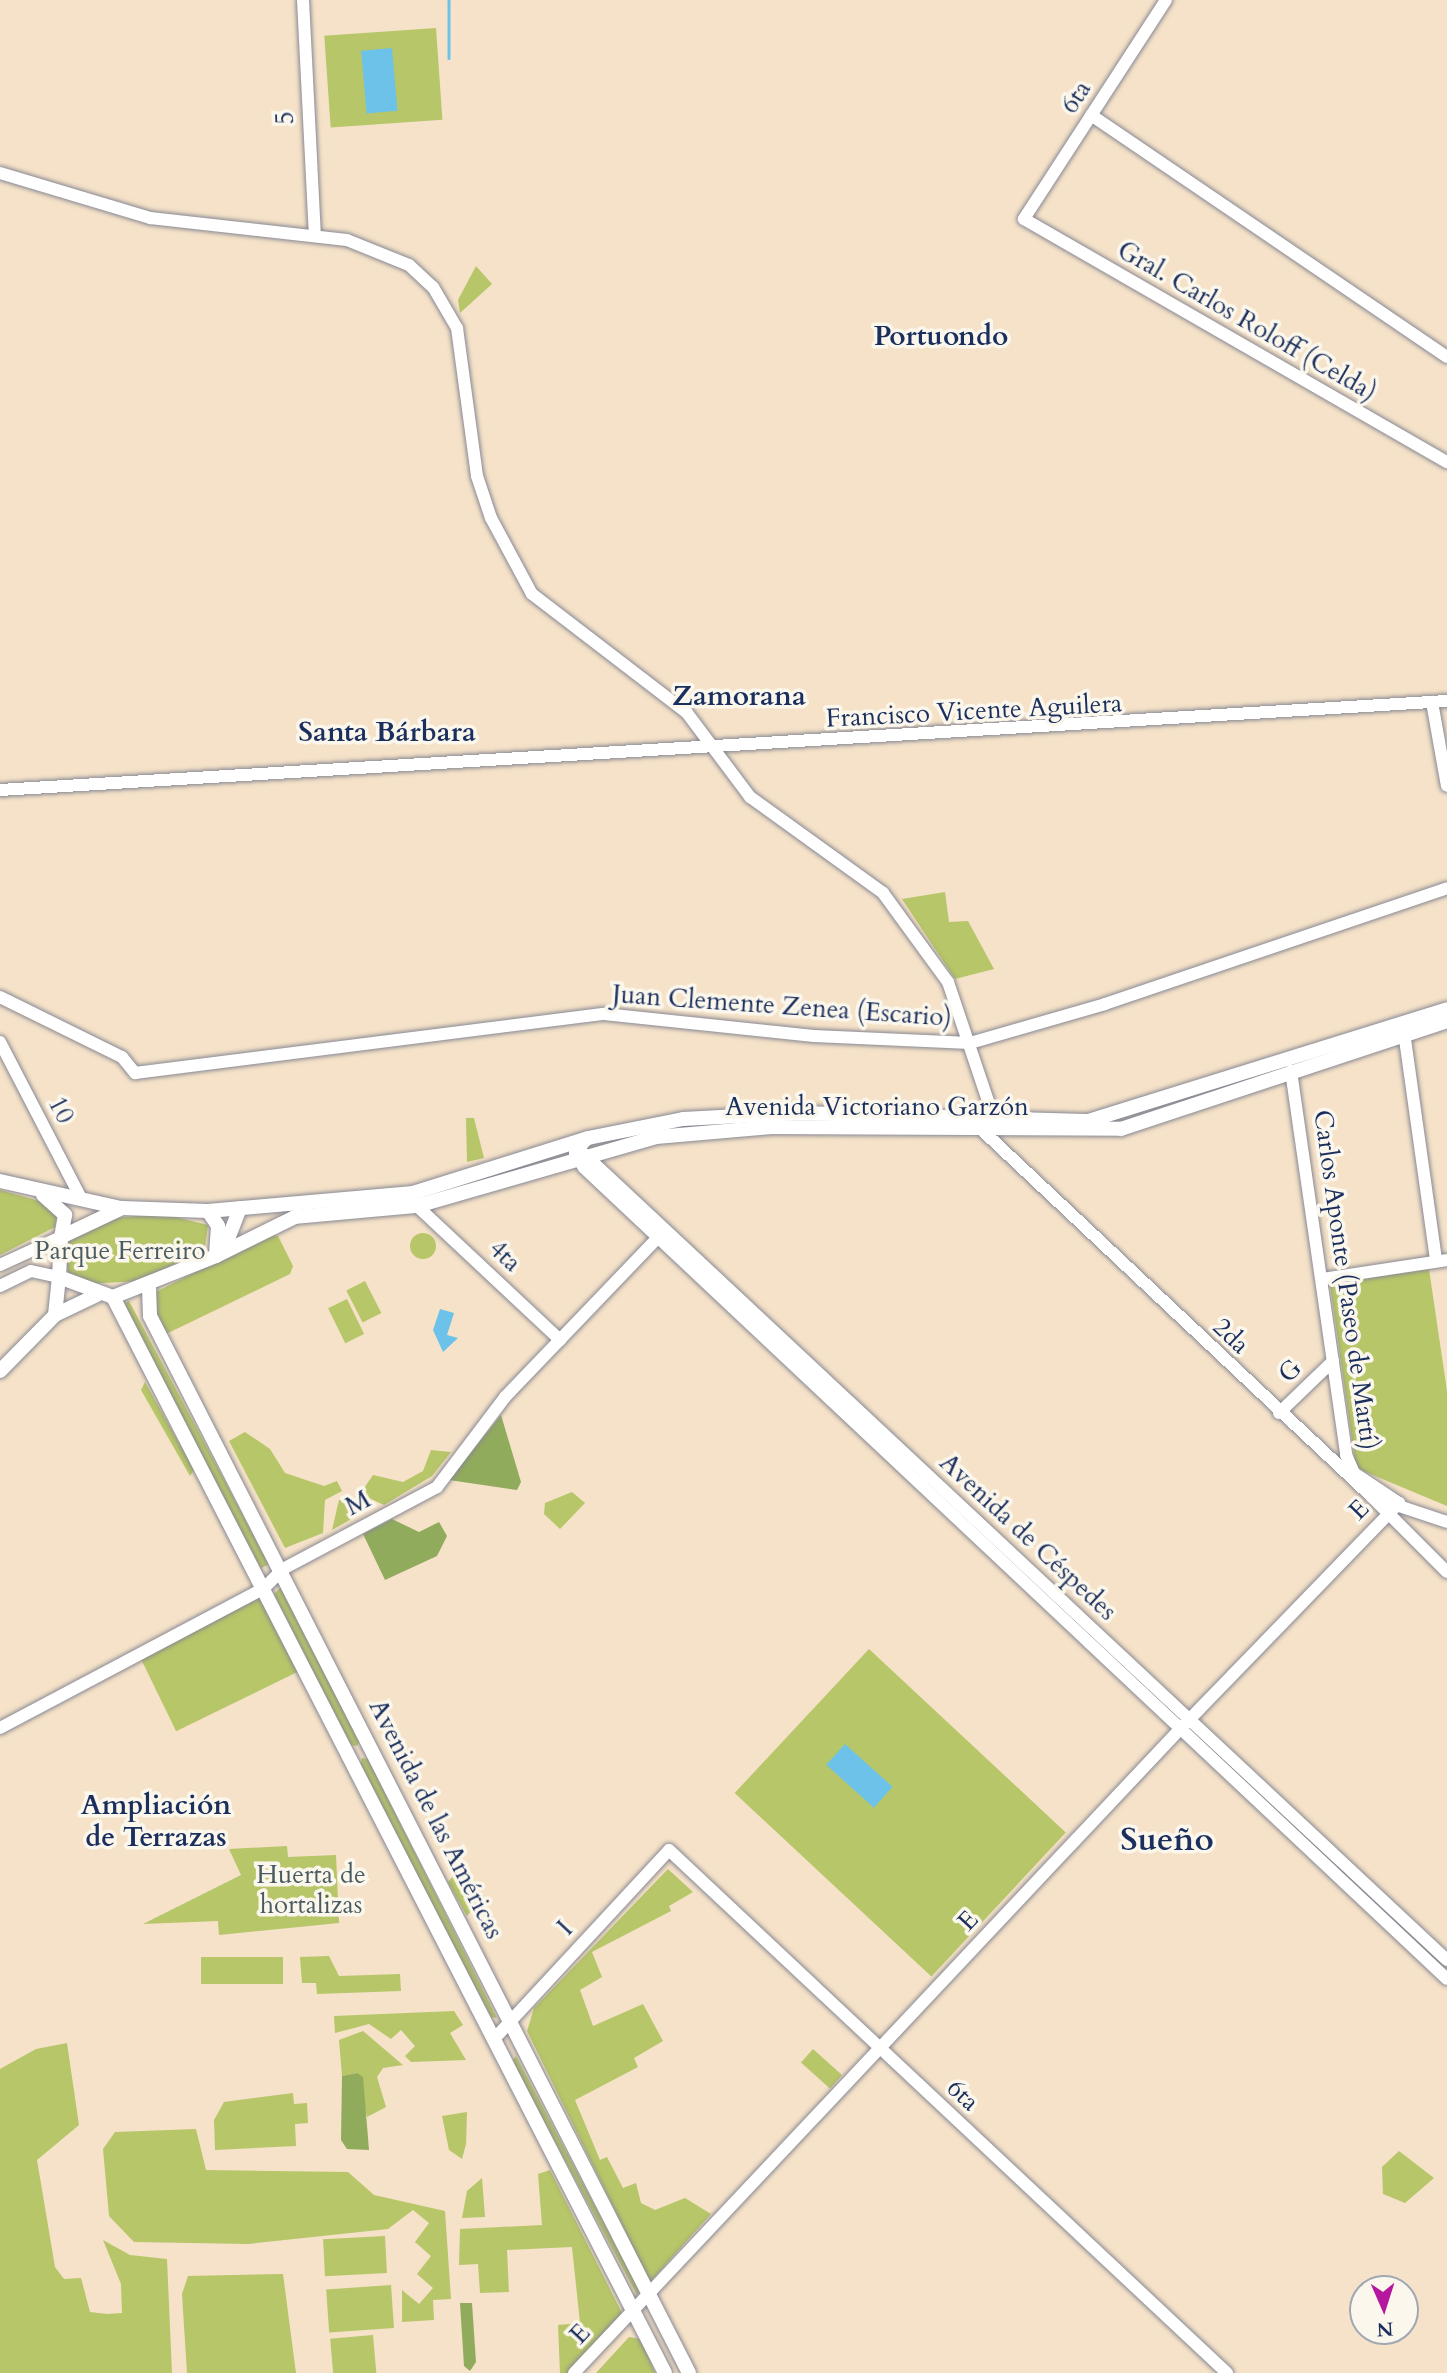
<!DOCTYPE html>
<html>
<head>
<meta charset="utf-8">
<style>
	body { margin:0 }
	#map { position:relative; width:1447px; height:2373px; overflow:hidden; background:#f5e2c8; font-family:Cardo,serif }
	div>[style] { position:absolute }
	[style*='--x'] { left:calc(var(--x)*1px); top:calc(var(--y)*1px); width:calc(var(--w)*1px); rotate:calc(var(--a)*1deg) }
	.green>* { inset:0; background:#b7c668; transform-origin:0 0 }
	.round { border-radius:50% }
	.forest>* { inset:0; background:#91ab5c }
	.water>* { inset:0; background:#6cc2e9; transform-origin:0 0 }
	.stream>* { height:2.5px; margin:-1.25px; padding:0 1.25px; transform-origin:1.25px; border-radius:1.25px; background:#6cc2e9 }
	.roads { filter:drop-shadow(0 0 2px #888893) drop-shadow(0 0 2px #888893) }
	.tertiary>* { height:12px; margin:-6px; padding:0 6px; transform-origin:6px; border-radius:6px; background:#fff }
	.secondary>* { height:12px; margin:-6px; padding:0 6px; transform-origin:6px; border-radius:6px; background:#fff }
	.primary>* { height:14px; margin:-7px; padding:0 7px; transform-origin:7px; border-radius:7px; background:#fff }
	span { translate:-50% -50%; white-space:nowrap; text-align:center; line-height:1.15; -webkit-text-stroke:7px #fbf7ec; paint-order:stroke }
	.street-label { font-size:26px; color:#1b2f5e }
	.park-label { font-size:26px; color:#4a5c61 }
	.neighbourhood-label { font-size:28px; color:#1b2f5e; font-weight:700 }
	.district-label { font-size:33px; color:#1b2f5e; font-weight:700 }
	.north { position:absolute; left:1349px; top:2275px; width:70px; height:70px; box-sizing:border-box; background:#fbf7ec; border:2px solid #a1a7b3; border-radius:50%; rotate:177deg; font-size:19px; font-weight:700; line-height:28px; text-align:center; color:#1b2f5e }
	.north::after { content:''; display:block; margin:auto; width:24px; height:32px; background:#b5179e; clip-path:polygon(50% 0,100% 100%,50% 72%,0 100%) }
</style>
</head>
<body>
<div id="map">
	<div class="green">
		<div style="left:436px;top:28px;width:92px;height:112px;rotate:86deg"></div>
		<div style="clip-path:polygon(476px 266px,492px 284px,460px 313px,458px 300px)"></div>
		<div style="clip-path:polygon(945px 892px,949px 922px,968px 921px,994px 969px,955px 979px,902px 899px)"></div>
		<div style="clip-path:polygon(466px 1118px,474px 1118px,484px 1158px,467px 1162px)"></div>
		<div style="clip-path:polygon(0 1190px,50px 1204px,57px 1209px,55px 1227px,0 1255px)"></div>
		<div style="clip-path:polygon(163px 1214px,208px 1225px,205px 1248px,142px 1281px,83px 1284px,69px 1275px,63px 1248px,70px 1239px,114px 1218px)"></div>
		<div class="round" style="left:410px;top:1233px;width:26px;height:26px"></div>
		<div style="clip-path:polygon(270px 1234px,278px 1236px,293px 1266px,290px 1274px,164px 1335px,149px 1305px,152px 1294px)"></div>
		<div style="clip-path:polygon(1429px 1269px,1447px 1391px,1447px 1506px,1356px 1468px,1330px 1284px)"></div>
		<div style="left:365px;top:1281px;width:36px;height:21px;rotate:63deg"></div>
		<div style="left:347px;top:1299px;width:39px;height:21px;rotate:64deg"></div>
		<div style="left:129px;top:1301px;width:298px;height:9px;rotate:62deg"></div>
		<div style="clip-path:polygon(145px 1382px,194px 1470px,190px 1476px,141px 1390px)"></div>
		<div style="clip-path:polygon(245px 1432px,270px 1449px,285px 1473px,324px 1486px,337px 1481px,342px 1491px,325px 1500px,323px 1533px,285px 1548px,229px 1441px)"></div>
		<div style="clip-path:polygon(431px 1450px,451px 1452px,432px 1476px,384px 1505px,360px 1494px,373px 1475px,403px 1482px,423px 1471px)"></div>
		<div style="clip-path:polygon(572px 1492px,585px 1503px,560px 1529px,544px 1514px,545px 1503px)"></div>
		<div style="clip-path:polygon(339px 1500px,356px 1501px,362px 1513px,332px 1530px)"></div>
		<div style="clip-path:polygon(281px 1587px,360px 1739px,357px 1746px,350px 1745px,274px 1594px)"></div>
		<div style="left:262px;top:1597px;width:83px;height:136px;rotate:64deg"></div>
		<div style="left:869px;top:1649px;width:269px;height:197px;rotate:43deg"></div>
		<div style="clip-path:polygon(362px 1758px,368px 1759px,497px 2018px,491px 2017px,360px 1765px)"></div>
		<div style="clip-path:polygon(287px 1846px,288px 1857px,336px 1855px,339px 1923px,219px 1935px,218px 1921px,143px 1924px,241px 1875px,229px 1849px)"></div>
		<div style="clip-path:polygon(668px 1869px,693px 1892px,669px 1906px,671px 1911px,592px 1952px,602px 1977px,580px 1990px,593px 2026px,643px 2004px,663px 2041px,634px 2058px,638px 2067px,575px 2100px,600px 2160px,607px 2157px,623px 2188px,636px 2183px,641px 2203px,655px 2210px,685px 2198px,711px 2214px,650px 2282px,527px 2031px,534px 2008px)"></div>
		<div style="clip-path:polygon(458px 1870px,484px 1896px,467px 1916px,448px 1882px)"></div>
		<div style="clip-path:polygon(329px 1956px,339px 1976px,400px 1974px,401px 1991px,317px 1994px,316px 1983px,302px 1983px,300px 1957px)"></div>
		<div style="left:283px;top:1957px;width:27px;height:82px;rotate:90deg"></div>
		<div style="clip-path:polygon(454px 2011px,463px 2025px,450px 2033px,466px 2060px,411px 2062px,405px 2056px,415px 2046px,401px 2030px,391px 2039px,369px 2024px,335px 2033px,334px 2016px)"></div>
		<div style="clip-path:polygon(363px 2031px,403px 2065px,383px 2068px,377px 2077px,386px 2107px,367px 2117px,357px 2073px,342px 2076px,339px 2040px)"></div>
		<div style="clip-path:polygon(67px 2043px,79px 2125px,37px 2160px,55px 2267px,64px 2279px,81px 2278px,90px 2312px,107px 2314px,122px 2313px,121px 2284px,103px 2240px,130px 2255px,167px 2259px,172px 2373px,0 2373px,0 2069px,36px 2049px)"></div>
		<div style="left:813px;top:2049px;width:39px;height:18px;rotate:42deg"></div>
		<div style="clip-path:polygon(516px 2056px,639px 2290px,637px 2295px,512px 2061px)"></div>
		<div style="clip-path:polygon(293px 2093px,294px 2104px,307px 2103px,308px 2123px,295px 2124px,296px 2146px,215px 2150px,214px 2120px,224px 2102px)"></div>
		<div style="clip-path:polygon(467px 2112px,466px 2144px,462px 2159px,449px 2150px,442px 2116px)"></div>
		<div style="clip-path:polygon(196px 2129px,206px 2170px,348px 2172px,374px 2195px,445px 2211px,451px 2299px,433px 2300px,434px 2320px,402px 2322px,402px 2290px,419px 2304px,433px 2288px,417px 2274px,431px 2256px,415px 2242px,429px 2223px,413px 2210px,388px 2229px,248px 2244px,134px 2242px,109px 2216px,103px 2149px,115px 2132px)"></div>
		<div style="clip-path:polygon(1399px 2151px,1434px 2178px,1405px 2203px,1383px 2194px,1382px 2167px)"></div>
		<div style="clip-path:polygon(550px 2170px,622px 2313px,568px 2373px,560px 2373px,558px 2325px,580px 2323px,572px 2247px,507px 2250px,509px 2292px,480px 2293px,478px 2264px,459px 2265px,460px 2229px,542px 2225px,538px 2174px)"></div>
		<div style="clip-path:polygon(482px 2178px,485px 2217px,462px 2218px,467px 2191px)"></div>
		<div style="left:385px;top:2236px;width:37px;height:62px;rotate:87deg"></div>
		<div style="clip-path:polygon(283px 2274px,296px 2373px,187px 2373px,182px 2294px,188px 2276px)"></div>
		<div style="left:391px;top:2285px;width:43px;height:65px;rotate:86deg"></div>
		<div style="left:373px;top:2335px;width:38px;height:43px;rotate:85deg"></div>
		<div style="clip-path:polygon(629px 2337px,641px 2339px,655px 2373px,596px 2373px)"></div>
	</div>
	<div class="forest">
		<div style="clip-path:polygon(501px 1415px,521px 1482px,517px 1490px,449px 1480px)"></div>
		<div style="clip-path:polygon(392px 1519px,419px 1532px,439px 1522px,447px 1536px,437px 1556px,385px 1580px,363px 1534px)"></div>
		<div style="clip-path:polygon(357px 2073px,363px 2077px,369px 2150px,347px 2149px,341px 2140px,342px 2076px)"></div>
		<div style="clip-path:polygon(460px 2303px,472px 2303px,476px 2362px,470px 2371px,464px 2366px)"></div>
	</div>
	<div class="water">
		<div style="left:392px;top:48px;width:63px;height:31px;rotate:85deg"></div>
		<div style="clip-path:polygon(440px 1309px,454px 1313px,447px 1335px,458px 1338px,443px 1352px,433px 1330px)"></div>
		<div style="left:845px;top:1744px;width:64px;height:28px;rotate:42deg"></div>
	</div>
	<div class="stream">
		<div style="--x:449;--y:0;--w:58;--a:90"></div>
	</div>
	<div class="roads">
		<div class="tertiary">
			<div style="--x:303;--y:0;--w:235;--a:87.1"></div>
			<div style="--x:1166;--y:0;--w:261;--a:123"></div>
			<div style="--x:1024;--y:219;--w:488;--a:29.9"></div>
			<div style="--x:1091;--y:115;--w:430;--a:34.2"></div>
			<div style="--x:1432;--y:702;--w:85;--a:79.9"></div>
			<div style="--x:0;--y:997;--w:136;--a:26.2"></div>
			<div style="--x:122;--y:1057;--w:21;--a:51"></div>
			<div style="--x:135;--y:1073;--w:473;--a:-7.2"></div>
			<div style="--x:604;--y:1014;--w:211;--a:6"></div>
			<div style="--x:814;--y:1036;--w:156;--a:2.6"></div>
			<div style="--x:970;--y:1043;--w:141;--a:-16.1"></div>
			<div style="--x:1105;--y:1004;--w:361;--a:-18.7"></div>
			<div style="--x:1404;--y:1032;--w:231;--a:82"></div>
			<div style="--x:1291;--y:1071;--w:388;--a:81.8"></div>
			<div style="--x:1346;--y:1455;--w:20;--a:66"></div>
			<div style="--x:1354;--y:1473;--w:54;--a:33.7"></div>
			<div style="--x:417;--y:1206;--w:196;--a:43.1"></div>
			<div style="--x:1322;--y:1279;--w:126;--a:-8.6"></div>
			<div style="--x:1279;--y:1413;--w:75;--a:-43.9"></div>
			<div style="--x:1372;--y:1497;--w:106;--a:45"></div>
			<div style="--x:0;--y:1728;--w:299;--a:-27.9"></div>
			<div style="--x:264;--y:1588;--w:27;--a:-45"></div>
			<div style="--x:283;--y:1569;--w:174;--a:-28"></div>
			<div style="--x:437;--y:1487;--w:113;--a:-52.9"></div>
			<div style="--x:505;--y:1397;--w:230;--a:-46.2"></div>
			<div style="--x:495;--y:2038;--w:256;--a:-47.2"></div>
			<div style="--x:669;--y:1850;--w:765;--a:43.15"></div>
			<div style="--x:574;--y:2373;--w:887;--a:-46.74"></div>
		</div>
		<div class="secondary">
			<div style="--x:0;--y:173;--w:157;--a:16.7"></div>
			<div style="--x:150;--y:218;--w:198;--a:6.4"></div>
			<div style="--x:347;--y:240;--w:67;--a:22"></div>
			<div style="--x:409;--y:265;--w:33;--a:43"></div>
			<div style="--x:433;--y:287;--w:48;--a:59.7"></div>
			<div style="--x:457;--y:328;--w:149;--a:82.3"></div>
			<div style="--x:477;--y:476;--w:44;--a:71.6"></div>
			<div style="--x:491;--y:518;--w:86;--a:61.7"></div>
			<div style="--x:532;--y:594;--w:195;--a:37.5"></div>
			<div style="--x:687;--y:713;--w:105;--a:53.1"></div>
			<div style="--x:750;--y:797;--w:164;--a:35.8"></div>
			<div style="--x:883;--y:893;--w:110;--a:53.9"></div>
			<div style="--x:948;--y:982;--w:145;--a:71.4"></div>
			<div style="--x:0;--y:790;--w:1450;--a:-3.52"></div>
			<div style="--x:0;--y:1042;--w:178;--a:62.6"></div>
			<div style="--x:984;--y:1132;--w:533;--a:43.25"></div>
			<div style="--x:1372;--y:1497;--w:79;--a:18.4"></div>
			<div style="--x:588;--y:1138;--w:20;--a:131"></div>
			<div style="--x:575;--y:1153;--w:17;--a:59"></div>
			<div style="--x:584;--y:1168;--w:1184;--a:43.22"></div>
			<div style="--x:583;--y:1153;--w:1182;--a:43.05"></div>
			<div style="--x:0;--y:1265;--w:67;--a:-24.7"></div>
			<div style="--x:0;--y:1286;--w:34;--a:-26"></div>
			<div style="--x:31;--y:1271;--w:29;--a:12"></div>
			<div style="--x:1185;--y:1724;--w:308;--a:-45.9"></div>
		</div>
		<div class="primary">
			<div style="--x:0;--y:1181;--w:124;--a:12.6"></div>
			<div style="--x:43;--y:1195;--w:30;--a:42"></div>
			<div style="--x:65;--y:1215;--w:22;--a:100"></div>
			<div style="--x:122;--y:1208;--w:86;--a:2"></div>
			<div style="--x:208;--y:1211;--w:18;--a:56"></div>
			<div style="--x:218;--y:1226;--w:30;--a:94"></div>
			<div style="--x:216;--y:1256;--w:111;--a:158.3"></div>
			<div style="--x:113;--y:1297;--w:58;--a:-159.7"></div>
			<div style="--x:59;--y:1277;--w:40;--a:-87.1"></div>
			<div style="--x:61;--y:1237;--w:68;--a:-25.4"></div>
			<div style="--x:208;--y:1211;--w:206;--a:-5"></div>
			<div style="--x:413;--y:1193;--w:183;--a:-17.4"></div>
			<div style="--x:588;--y:1138;--w:97;--a:-11.3"></div>
			<div style="--x:683;--y:1119;--w:113;--a:-3"></div>
			<div style="--x:796;--y:1113;--w:292;--a:1.6"></div>
			<div style="--x:1088;--y:1121;--w:376;--a:-17.3"></div>
			<div style="--x:223;--y:1252;--w:47;--a:-68.9"></div>
			<div style="--x:216;--y:1256;--w:88;--a:-26.3"></div>
			<div style="--x:295;--y:1217;--w:122;--a:-5.2"></div>
			<div style="--x:417;--y:1206;--w:249;--a:-16.1"></div>
			<div style="--x:656;--y:1137;--w:116;--a:-4.9"></div>
			<div style="--x:772;--y:1127;--w:349;--a:0.3"></div>
			<div style="--x:1121;--y:1129;--w:343;--a:-18.3"></div>
			<div style="--x:149;--y:1287;--w:29;--a:88"></div>
			<div style="--x:150;--y:1316;--w:1186;--a:62.98"></div>
			<div style="--x:113;--y:1297;--w:1209;--a:62.84"></div>
			<div style="--x:55;--y:1315;--w:38;--a:-84"></div>
			<div style="--x:0;--y:1371;--w:78;--a:-45.5"></div>
			<div style="--x:55;--y:1315;--w:47;--a:-25.5"></div>
		</div>
	</div>
	<div class="street-label">
		<span style="left:1076px;top:97px;rotate:-57deg">6ta</span>
		<span style="left:285px;top:118px;rotate:-92deg">5</span>
		<span style="left:1247px;top:321px;rotate:30deg">Gral. Carlos Roloff (Celda)</span>
		<span style="left:974px;top:711px;rotate:-3deg">Francisco Vicente Aguilera</span>
		<span style="left:782px;top:1006px;rotate:4deg">Juan Clemente Zenea (Escario)</span>
		<span style="left:877px;top:1107px">Avenida Victoriano Garzón</span>
		<span style="left:61px;top:1110px;rotate:63deg">10</span>
		<span style="left:505px;top:1256px;rotate:43deg">4ta</span>
		<span style="left:1346px;top:1280px;rotate:82deg">Carlos Aponte (Paseo de Martí)</span>
		<span style="left:1231px;top:1336px;rotate:44deg">2da</span>
		<span style="left:1290px;top:1371px;rotate:-44deg">G</span>
		<span style="left:358px;top:1503px;rotate:-28deg">M</span>
		<span style="left:1359px;top:1510px;rotate:-45deg">E</span>
		<span style="left:1028px;top:1537px;rotate:43deg">Avenida de Céspedes</span>
		<span style="left:436px;top:1819px;rotate:63deg">Avenida de las Américas</span>
		<span style="left:968px;top:1921px;rotate:-47deg">E</span>
		<span style="left:565px;top:1928px;rotate:-47deg">I</span>
		<span style="left:963px;top:2095px;rotate:43deg">6ta</span>
		<span style="left:580px;top:2334px;rotate:-47deg">E</span>
	</div>
	<div class="park-label">
		<span style="left:120px;top:1251px">Parque Ferreiro</span>
		<span style="left:311px;top:1890px">Huerta de<br>hortalizas</span>
	</div>
	<div class="neighbourhood-label">
		<span style="left:941px;top:336px">Portuondo</span>
		<span style="left:739px;top:696px">Zamorana</span>
		<span style="left:387px;top:732px">Santa Bárbara</span>
		<span style="left:156px;top:1821px">Ampliación<br>de Terrazas</span>
	</div>
	<div class="district-label">
		<span style="left:1167px;top:1840px">Sueño</span>
	</div>
	<div class="north">N</div>
</div>
</body>
</html>
